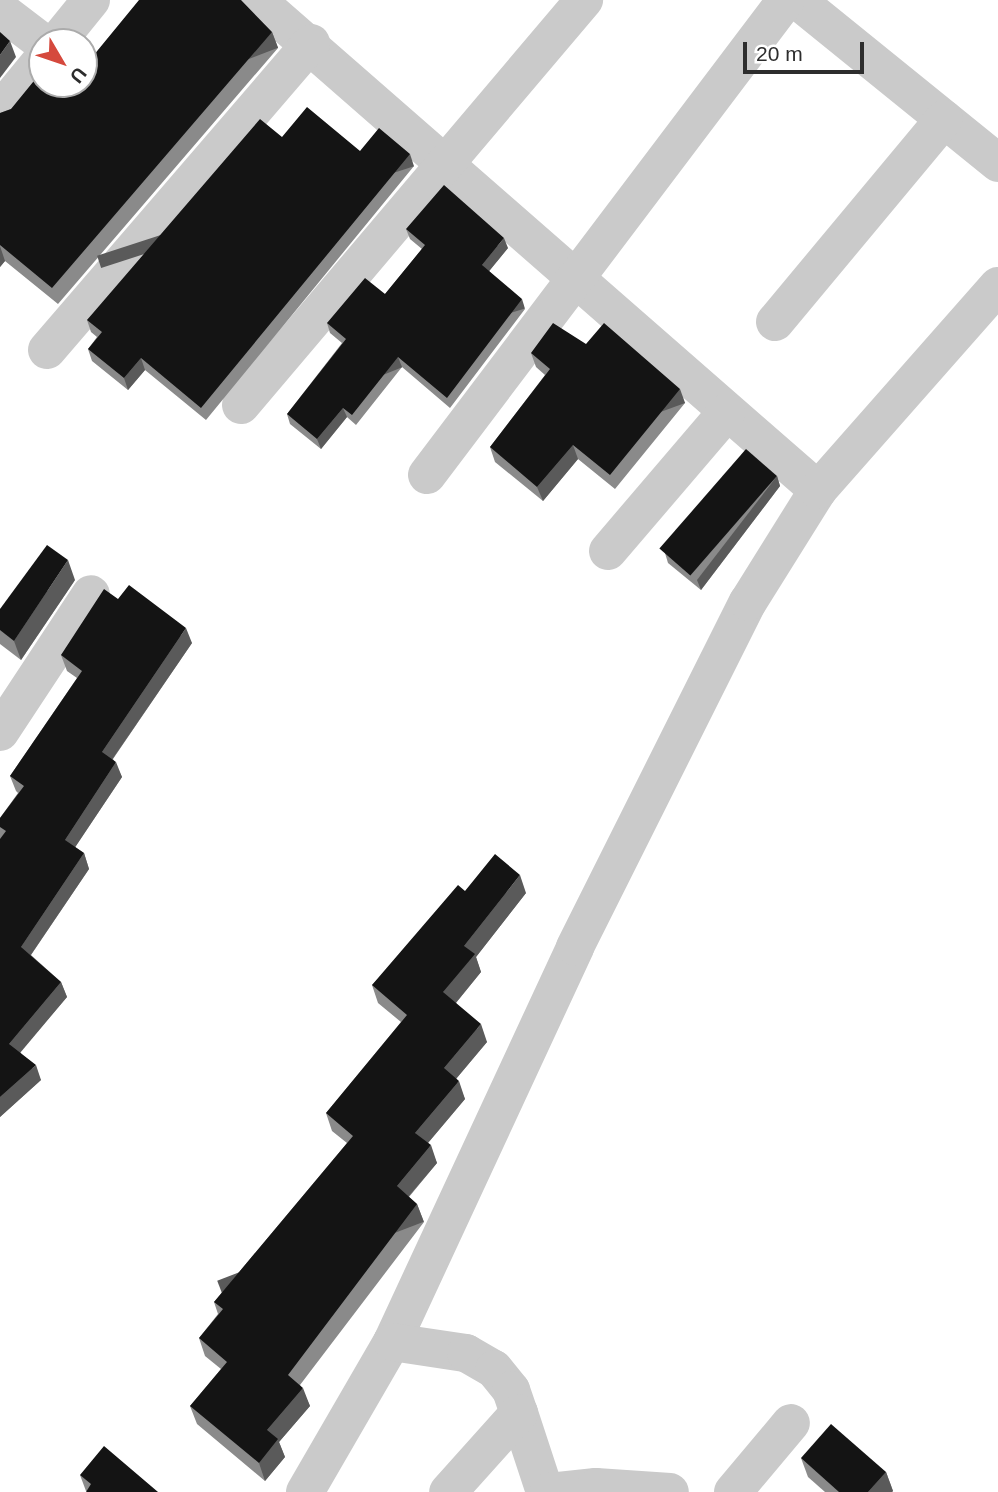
<!DOCTYPE html>
<html>
<head>
<meta charset="utf-8">
<style>
	body { margin:0 }
	#map { position:relative; width:998px; height:1492px; overflow:hidden; background:#fff; font-family:Arial,sans-serif }
	div>[style] { position:absolute }
	[style*='--x'] { left:calc(var(--x)*1px); top:calc(var(--y)*1px); width:calc(var(--w)*1px); rotate:calc(var(--a)*1deg) }
	.minor>* { height:38px; margin:-19px; padding:0 19px; transform-origin:19px; border-radius:19px; background:#cacaca }
	.wall>* { inset:0; background:#8a8a8a }
	.shaded-wall>* { inset:0; background:#5a5a5a; transform-origin:0 0 }
	.building>* { inset:0; background:#141414; transform-origin:0 0 }
	span { translate:-50% -50%; white-space:nowrap; text-align:center; line-height:1.15; -webkit-text-stroke:7px #fff; paint-order:stroke }
	.north { position:absolute; left:28px; top:28px; width:70px; height:70px; box-sizing:border-box; background:#fff; border:2px solid #ababab; border-radius:50%; rotate:129deg; font-size:19px; font-weight:700; line-height:28px; text-align:center; color:#2d2d2d }
	.north::after { content:''; display:block; margin:auto; width:24px; height:32px; background:#d5493d; clip-path:polygon(50% 0,100% 100%,50% 72%,0 100%) }
	.scale { position:absolute; left:743px; top:42px; width:121px; height:32px; box-sizing:border-box; border:4px solid #2d2d2d; border-top:0; padding-left:9px; font-size:21px; line-height:24px; white-space:nowrap; color:#2d2d2d; -webkit-text-stroke:5px #fff; paint-order:stroke }
</style>
</head>
<body>
<div id="map">
	<div class="minor">
		<div style="--x:257;--y:0;--w:745;--a:41.14"></div>
		<div style="--x:797;--y:0;--w:259;--a:39"></div>
		<div style="--x:0;--y:10;--w:53;--a:37.3"></div>
		<div style="--x:57;--y:42;--w:54;--a:-51"></div>
		<div style="--x:0;--y:111;--w:66;--a:-50.5"></div>
		<div style="--x:775;--y:322;--w:264;--a:-50.2"></div>
		<div style="--x:47;--y:350;--w:405;--a:-49.3"></div>
		<div style="--x:241;--y:405;--w:531;--a:-49.74"></div>
		<div style="--x:427;--y:475;--w:595;--a:-52.92"></div>
		<div style="--x:608;--y:551;--w:182;--a:-49.5"></div>
		<div style="--x:0;--y:732;--w:165;--a:-56.6"></div>
		<div style="--x:392;--y:1342;--w:435;--a:-65.1"></div>
		<div style="--x:575;--y:947;--w:386;--a:-63.4"></div>
		<div style="--x:748;--y:602;--w:132;--a:-58"></div>
		<div style="--x:818;--y:490;--w:272;--a:-48.6"></div>
		<div style="--x:519;--y:1413;--w:83;--a:71.8"></div>
		<div style="--x:305;--y:1492;--w:173;--a:-59.9"></div>
		<div style="--x:392;--y:1342;--w:75;--a:8.5"></div>
		<div style="--x:466;--y:1353;--w:32;--a:30"></div>
		<div style="--x:494;--y:1369;--w:27;--a:51"></div>
		<div style="--x:511;--y:1390;--w:24;--a:71"></div>
		<div style="--x:519;--y:1413;--w:106;--a:131.9"></div>
		<div style="--x:549;--y:1492;--w:47;--a:-6.1"></div>
		<div style="--x:596;--y:1487;--w:74;--a:3.9"></div>
		<div style="--x:733;--y:1492;--w:90;--a:-50"></div>
	</div>
	<div class="wall">
		<div style="clip-path:polygon(272px 32px,278px 48px,58px 304px,5px 261px,0 267px,0 113px,11px 109px,42px 84px,84px 84px)"></div>
		<div style="clip-path:polygon(282px 137px,360px 151px,414px 166px,206px 420px,145px 370px,128px 390px,92px 361px,88px 349px,97px 337px,91px 332px,87px 320px)"></div>
		<div style="clip-path:polygon(406px 229px,508px 248px,489px 271px,525px 309px,450px 408px,402px 367px,356px 425px,347px 417px,321px 449px,290px 424px,287px 414px,342px 343px,330px 333px,327px 323px,385px 294px,422px 249px,410px 239px)"></div>
		<div style="clip-path:polygon(586px 344px,685px 403px,615px 489px,578px 459px,543px 501px,495px 462px,490px 447px,545px 375px,536px 367px,531px 353px)"></div>
		<div style="clip-path:polygon(777px 476px,780px 486px,701px 590px,668px 563px,665px 553px)"></div>
		<div style="clip-path:polygon(75px 580px,21px 660px,0 644px,0 609px)"></div>
		<div style="clip-path:polygon(118px 599px,192px 643px,113px 759px,122px 777px,75px 847px,84px 853px,89px 869px,31px 955px,61px 982px,67px 997px,20px 1052px,41px 1080px,0 1117px,0 818px,18px 793px,16px 791px,10px 776px,77px 678px,67px 671px,61px 655px)"></div>
		<div style="clip-path:polygon(465px 891px,526px 893px,476px 957px,481px 972px,456px 1003px,487px 1042px,456px 1079px,465px 1099px,428px 1143px,437px 1163px,409px 1197px,417px 1204px,424px 1222px,300px 1385px,310px 1406px,279px 1442px,285px 1457px,265px 1481px,197px 1424px,190px 1406px,221px 1369px,205px 1356px,199px 1338px,218px 1314px,214px 1302px,347px 1143px,332px 1131px,326px 1113px,401px 1022px,378px 1003px,372px 985px)"></div>
		<div style="clip-path:polygon(801px 1458px,886px 1472px,893px 1491px,892px 1492px,825px 1492px,808px 1477px)"></div>
		<div style="clip-path:polygon(80px 1475px,158px 1492px,86px 1491px)"></div>
	</div>
	<div class="shaded-wall">
		<div style="left:272px;top:32px;width:17px;height:338px;rotate:69deg"></div>
		<div style="clip-path:polygon(10px 41px,16px 57px,0 78px,0 55px)"></div>
		<div style="left:410px;top:154px;width:13px;height:329px;rotate:72deg"></div>
		<div style="clip-path:polygon(504px 238px,508px 248px,486px 275px,482px 265px)"></div>
		<div style="clip-path:polygon(0 246px,5px 261px,0 267px)"></div>
		<div style="left:522px;top:299px;width:10px;height:124px;rotate:73deg"></div>
		<div style="left:398px;top:357px;width:11px;height:74px;rotate:68deg"></div>
		<div style="clip-path:polygon(141px 358px,145px 370px,128px 390px,124px 378px)"></div>
		<div style="left:680px;top:389px;width:15px;height:111px;rotate:70deg"></div>
		<div style="clip-path:polygon(343px 408px,347px 417px,321px 449px,317px 439px)"></div>
		<div style="clip-path:polygon(573px 445px,578px 459px,543px 501px,537px 487px)"></div>
		<div style="clip-path:polygon(777px 476px,780px 486px,701px 590px,697px 580px)"></div>
		<div style="clip-path:polygon(68px 560px,75px 580px,21px 660px,14px 641px)"></div>
		<div style="clip-path:polygon(186px 628px,192px 643px,107px 767px,102px 752px)"></div>
		<div style="clip-path:polygon(116px 762px,122px 777px,70px 855px,65px 840px)"></div>
		<div style="clip-path:polygon(84px 853px,89px 869px,26px 962px,21px 947px)"></div>
		<div style="clip-path:polygon(520px 875px,526px 893px,476px 957px,481px 972px,450px 1010px,443px 992px,464px 946px)"></div>
		<div style="clip-path:polygon(61px 982px,67px 997px,15px 1059px,9px 1044px)"></div>
		<div style="clip-path:polygon(481px 1024px,487px 1042px,450px 1086px,444px 1068px)"></div>
		<div style="clip-path:polygon(36px 1065px,41px 1080px,0 1117px,0 1097px)"></div>
		<div style="clip-path:polygon(459px 1081px,465px 1099px,422px 1150px,415px 1133px)"></div>
		<div style="clip-path:polygon(431px 1145px,437px 1163px,403px 1203px,397px 1186px)"></div>
		<div style="left:417px;top:1204px;width:19px;height:214px;rotate:69deg"></div>
		<div style="clip-path:polygon(303px 1388px,310px 1406px,279px 1442px,285px 1457px,265px 1481px,259px 1463px,267px 1430px)"></div>
		<div style="clip-path:polygon(886px 1472px,893px 1491px,892px 1492px,868px 1492px)"></div>
	</div>
	<div class="building">
		<div style="clip-path:polygon(139px 0,241px 0,272px 32px,52px 288px,0 245px,0 113px,11px 109px,42px 71px,42px 84px,84px 84px,84px 67px)"></div>
		<div style="clip-path:polygon(0 32px,10px 41px,0 55px)"></div>
		<div style="clip-path:polygon(307px 107px,360px 151px,379px 128px,410px 154px,201px 408px,141px 358px,124px 378px,88px 349px,102px 332px,87px 320px,260px 119px,282px 137px)"></div>
		<div style="clip-path:polygon(444px 185px,504px 238px,482px 265px,522px 299px,447px 398px,398px 357px,352px 415px,343px 408px,317px 439px,287px 414px,346px 339px,327px 323px,365px 278px,385px 294px,425px 245px,406px 229px)"></div>
		<div style="clip-path:polygon(553px 323px,586px 344px,604px 323px,680px 389px,610px 475px,573px 445px,537px 487px,490px 447px,550px 369px,531px 353px)"></div>
		<div style="left:746px;top:449px;width:41px;height:132px;rotate:41deg"></div>
		<div style="clip-path:polygon(47px 545px,68px 560px,14px 641px,0 630px,0 609px)"></div>
		<div style="clip-path:polygon(129px 585px,186px 628px,102px 752px,116px 762px,65px 840px,84px 853px,21px 947px,61px 982px,9px 1044px,36px 1065px,0 1097px,0 839px,6px 831px,0 827px,0 818px,24px 786px,10px 776px,82px 671px,61px 655px,104px 589px,118px 599px)"></div>
		<div style="clip-path:polygon(495px 854px,520px 875px,464px 946px,475px 954px,443px 992px,481px 1024px,444px 1068px,459px 1081px,415px 1133px,431px 1145px,397px 1186px,417px 1204px,288px 1375px,303px 1388px,267px 1430px,278px 1439px,259px 1463px,190px 1406px,227px 1362px,199px 1338px,223px 1309px,214px 1302px,353px 1136px,326px 1113px,407px 1015px,372px 985px,458px 885px,465px 891px)"></div>
		<div style="clip-path:polygon(831px 1424px,886px 1472px,868px 1492px,839px 1492px,801px 1458px)"></div>
		<div style="clip-path:polygon(104px 1446px,158px 1492px,86px 1492px,91px 1484px,80px 1475px)"></div>
	</div>
	<div class="north">U</div>
	<div class="scale">20 m</div>
</div>
</body>
</html>
